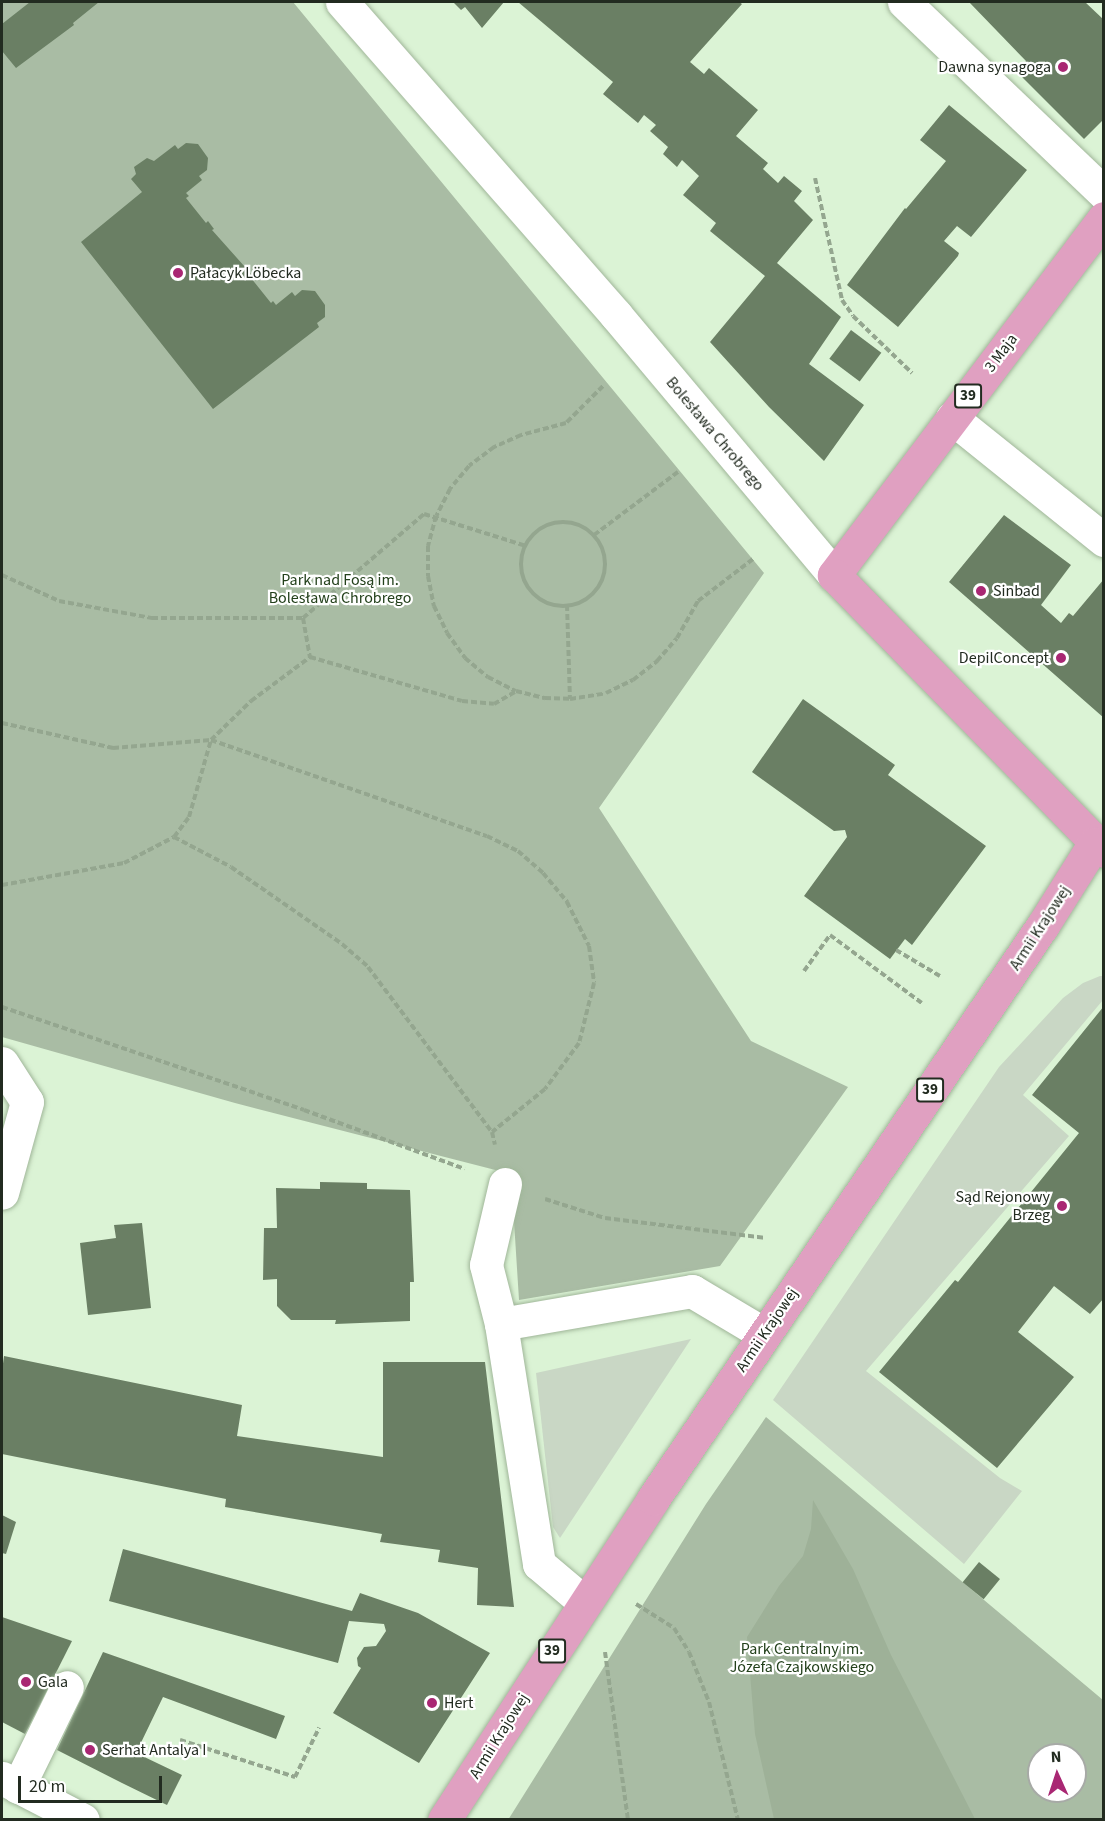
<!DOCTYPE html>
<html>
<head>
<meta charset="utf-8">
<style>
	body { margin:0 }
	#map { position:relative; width:1105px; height:1821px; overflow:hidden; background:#dbf3d5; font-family:"Source Sans 3",sans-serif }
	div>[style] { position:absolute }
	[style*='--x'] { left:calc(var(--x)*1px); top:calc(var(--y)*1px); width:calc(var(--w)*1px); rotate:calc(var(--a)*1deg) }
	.green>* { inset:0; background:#c9d7c5 }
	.forest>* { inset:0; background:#a9bca4 }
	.water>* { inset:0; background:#9eb198 }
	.building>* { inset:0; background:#6a7f64; transform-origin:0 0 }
	.path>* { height:4px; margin-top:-2px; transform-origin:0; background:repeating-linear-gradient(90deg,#94a68f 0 6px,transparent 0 9px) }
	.path>.ring { margin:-2px; padding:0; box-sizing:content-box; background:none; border:4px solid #94a68f; border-radius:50% }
	.roads { filter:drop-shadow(0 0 2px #a0b699) drop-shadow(0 0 2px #a0b699) }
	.minor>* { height:33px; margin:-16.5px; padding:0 16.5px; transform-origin:16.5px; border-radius:16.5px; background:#fff }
	.major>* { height:33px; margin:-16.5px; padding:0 16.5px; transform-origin:16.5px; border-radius:16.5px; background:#e0a0c1 }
	.dots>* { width:16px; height:16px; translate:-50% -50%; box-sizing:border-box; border:3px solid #fff; border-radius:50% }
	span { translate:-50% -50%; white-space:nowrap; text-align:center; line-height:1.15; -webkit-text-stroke:4.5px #fff; paint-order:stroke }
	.shield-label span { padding:2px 4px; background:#fff; border:2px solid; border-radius:4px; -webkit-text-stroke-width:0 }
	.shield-label { font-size:15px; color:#222b20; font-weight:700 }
	.poi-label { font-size:16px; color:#222b20 }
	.right { translate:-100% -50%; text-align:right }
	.left { translate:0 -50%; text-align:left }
	.street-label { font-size:16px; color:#222b20 }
	.park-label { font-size:16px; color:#23401b }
	.frame { position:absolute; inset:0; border:3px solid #222b20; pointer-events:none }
	.north { position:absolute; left:1027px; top:1743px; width:60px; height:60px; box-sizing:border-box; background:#fff; border:2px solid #a7aaa6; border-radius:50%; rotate:357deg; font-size:16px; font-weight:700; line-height:24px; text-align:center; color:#222b20 }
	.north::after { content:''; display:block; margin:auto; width:21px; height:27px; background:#a92773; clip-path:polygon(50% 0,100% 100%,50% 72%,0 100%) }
	.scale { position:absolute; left:18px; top:1776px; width:144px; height:27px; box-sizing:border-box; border:3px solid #222b20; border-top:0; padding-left:8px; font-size:18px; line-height:21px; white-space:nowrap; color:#222b20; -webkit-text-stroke:4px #fff; paint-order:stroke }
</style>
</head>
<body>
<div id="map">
	<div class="green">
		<div style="clip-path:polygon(1100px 976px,1103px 976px,1103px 1000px,1023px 1095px,1069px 1136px,866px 1371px,1000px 1478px,1022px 1491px,964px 1564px,773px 1400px,999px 1067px,1063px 998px,1083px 983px)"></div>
		<div style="clip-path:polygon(691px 1339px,560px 1538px,553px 1527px,536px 1373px)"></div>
	</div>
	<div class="forest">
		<div style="clip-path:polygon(2px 2px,293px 2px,764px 573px,599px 808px,751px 1041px,848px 1087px,720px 1266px,519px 1300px,511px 1174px,235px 1103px,2px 1037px)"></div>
		<div style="clip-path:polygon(evenodd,766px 1417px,1103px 1700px,1103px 1819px,508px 1820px,706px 1504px,766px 1417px,1039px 1755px,1075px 1755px,1075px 1791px,1039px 1791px,1039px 1755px)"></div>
	</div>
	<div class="water">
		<div style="clip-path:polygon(813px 1500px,853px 1569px,891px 1655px,975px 1819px,774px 1819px,755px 1734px,747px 1637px,779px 1586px,803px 1556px,811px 1529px)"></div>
	</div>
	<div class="building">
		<div style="clip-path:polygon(30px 2px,99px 2px,73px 23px,74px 25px,16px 68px,2px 51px,2px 24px)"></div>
		<div style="clip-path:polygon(453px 2px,504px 2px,482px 28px,465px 7px,461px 10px)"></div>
		<div style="clip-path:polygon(518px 2px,739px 2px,742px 4px,690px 62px,704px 74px,709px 68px,758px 110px,736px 136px,768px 163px,763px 169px,778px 183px,784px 176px,802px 191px,794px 201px,813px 220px,777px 263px,841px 317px,809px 364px,864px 405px,824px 461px,769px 407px,710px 342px,765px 276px,710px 231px,716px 223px,683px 195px,699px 176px,682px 160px,677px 167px,663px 154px,668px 147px,650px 131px,656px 125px,644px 115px,638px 123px,603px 94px,613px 82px)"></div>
		<div style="clip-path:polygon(969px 2px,1085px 2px,1104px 20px,1104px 119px,1084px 139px,1019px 74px,1026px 61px)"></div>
		<div style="clip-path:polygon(949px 105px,1027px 170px,971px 237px,957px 226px,944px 241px,959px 253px,958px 256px,898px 327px,847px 285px,905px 208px,906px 209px,946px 161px,920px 140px)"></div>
		<div style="clip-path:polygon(186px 143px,198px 144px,208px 158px,207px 170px,199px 176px,202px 180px,186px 193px,189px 196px,186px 198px,206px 223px,208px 221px,214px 229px,212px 230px,253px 276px,251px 278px,271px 303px,273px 301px,276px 305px,292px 292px,295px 296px,302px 290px,315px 291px,325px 305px,325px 317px,317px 323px,319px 327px,213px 409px,81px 242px,142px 192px,131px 179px,136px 174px,134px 167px,147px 158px,154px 161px,175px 145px,178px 149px)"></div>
		<div style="left:851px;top:330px;width:38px;height:36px;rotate:37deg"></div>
		<div style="clip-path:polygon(1004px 515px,1071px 565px,1041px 605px,1061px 623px,1069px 613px,1073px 616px,1104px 579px,1104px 718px,949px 582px)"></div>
		<div style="clip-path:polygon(803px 699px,895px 765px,888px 775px,986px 846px,912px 945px,905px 939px,890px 959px,804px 896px,847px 837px,845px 830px,834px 831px,752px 772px)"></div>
		<div style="clip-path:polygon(1104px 1006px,1104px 1298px,1090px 1314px,1054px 1286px,1018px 1332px,1074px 1377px,997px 1468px,879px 1372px,955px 1280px,958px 1282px,1079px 1133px,1032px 1095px)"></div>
		<div style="clip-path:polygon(320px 1182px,367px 1183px,367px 1189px,410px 1190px,414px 1282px,410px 1282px,410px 1321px,335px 1324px,336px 1320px,291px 1320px,277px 1306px,277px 1279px,263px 1280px,264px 1228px,277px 1228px,276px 1188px,320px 1189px)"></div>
		<div style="clip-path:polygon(142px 1223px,151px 1308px,88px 1315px,80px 1243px,116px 1238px,114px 1225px)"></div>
		<div style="clip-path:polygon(4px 1356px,242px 1405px,237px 1436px,383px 1457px,383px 1362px,485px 1362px,514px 1607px,477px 1605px,478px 1568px,438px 1562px,440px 1550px,380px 1542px,382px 1534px,225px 1507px,226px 1499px,2px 1454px,2px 1371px)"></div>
		<div style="clip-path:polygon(2px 1515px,16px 1522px,6px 1554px,2px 1553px)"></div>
		<div style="clip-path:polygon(123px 1549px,352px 1611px,360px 1593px,418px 1613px,490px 1653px,419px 1763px,333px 1713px,361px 1668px,358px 1666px,357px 1658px,364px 1647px,376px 1646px,386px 1631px,384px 1624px,349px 1621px,338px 1663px,109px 1601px)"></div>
		<div style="left:979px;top:1562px;width:27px;height:26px;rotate:39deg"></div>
		<div style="clip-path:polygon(2px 1617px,72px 1641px,25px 1734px,2px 1722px)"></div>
		<div style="clip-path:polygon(103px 1652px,285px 1716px,276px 1739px,163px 1697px,136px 1753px,182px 1775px,167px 1805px,122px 1783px,57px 1750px)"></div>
	</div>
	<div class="path">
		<div style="--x:815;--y:178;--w:125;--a:77.5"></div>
		<div style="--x:842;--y:300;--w:19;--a:55"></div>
		<div style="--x:853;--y:316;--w:82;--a:44"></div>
		<div style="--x:603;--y:386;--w:52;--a:135"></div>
		<div style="--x:566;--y:423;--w:47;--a:165.1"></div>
		<div style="--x:521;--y:435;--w:30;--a:156"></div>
		<div style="--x:494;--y:447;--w:31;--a:143"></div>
		<div style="--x:469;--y:466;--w:30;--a:130"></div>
		<div style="--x:450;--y:489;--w:30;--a:117"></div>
		<div style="--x:436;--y:516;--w:31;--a:105"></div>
		<div style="--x:428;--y:546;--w:30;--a:90"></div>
		<div style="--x:428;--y:576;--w:31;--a:79"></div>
		<div style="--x:434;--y:606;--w:30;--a:64"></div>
		<div style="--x:447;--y:633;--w:31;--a:54"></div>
		<div style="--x:465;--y:658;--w:30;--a:40"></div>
		<div style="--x:488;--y:677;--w:31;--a:27"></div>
		<div style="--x:516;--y:691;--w:30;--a:14"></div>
		<div style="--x:545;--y:698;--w:25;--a:2"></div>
		<div style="--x:570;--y:699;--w:36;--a:-9"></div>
		<div style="--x:606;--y:693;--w:30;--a:-26"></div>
		<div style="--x:633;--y:680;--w:31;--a:-38"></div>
		<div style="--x:657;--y:661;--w:30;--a:-49"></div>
		<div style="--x:677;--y:638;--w:43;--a:-60.4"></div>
		<div style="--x:698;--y:601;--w:69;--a:-37.4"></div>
		<div class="ring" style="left:521px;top:522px;width:80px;height:80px"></div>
		<div style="--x:594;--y:535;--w:105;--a:-36.9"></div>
		<div style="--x:2;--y:575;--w:63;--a:24.5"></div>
		<div style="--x:59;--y:601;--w:95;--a:10.4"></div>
		<div style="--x:152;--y:618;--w:151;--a:0"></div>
		<div style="--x:303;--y:618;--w:40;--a:80"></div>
		<div style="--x:567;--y:605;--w:94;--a:88.2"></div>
		<div style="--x:303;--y:618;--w:160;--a:-40.7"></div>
		<div style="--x:424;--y:514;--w:107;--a:17.4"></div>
		<div style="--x:310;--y:657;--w:158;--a:16.1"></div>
		<div style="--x:462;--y:701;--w:32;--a:5"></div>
		<div style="--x:494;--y:704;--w:24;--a:-30"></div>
		<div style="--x:2;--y:723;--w:114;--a:12.7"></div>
		<div style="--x:113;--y:748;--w:98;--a:-4.7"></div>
		<div style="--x:211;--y:740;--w:292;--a:19.2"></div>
		<div style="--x:487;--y:836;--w:34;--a:26"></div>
		<div style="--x:518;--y:851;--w:33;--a:41"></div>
		<div style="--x:543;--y:873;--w:38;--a:50"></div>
		<div style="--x:567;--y:902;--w:49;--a:63.4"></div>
		<div style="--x:589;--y:946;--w:37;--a:82"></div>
		<div style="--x:594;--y:983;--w:62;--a:104"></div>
		<div style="--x:579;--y:1043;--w:57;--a:126.5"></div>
		<div style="--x:545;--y:1089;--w:68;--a:140.9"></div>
		<div style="--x:174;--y:837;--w:64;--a:27.8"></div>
		<div style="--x:231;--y:867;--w:135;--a:34.7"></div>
		<div style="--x:342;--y:944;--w:35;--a:41"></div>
		<div style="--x:368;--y:967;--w:206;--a:53.1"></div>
		<div style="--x:492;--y:1132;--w:13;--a:77"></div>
		<div style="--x:2;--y:885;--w:124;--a:-10.2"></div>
		<div style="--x:124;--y:863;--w:56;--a:-27.5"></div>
		<div style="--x:174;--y:837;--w:25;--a:-53"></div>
		<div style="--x:189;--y:817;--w:80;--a:-74.1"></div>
		<div style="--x:211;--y:740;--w:56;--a:-44.3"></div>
		<div style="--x:251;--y:701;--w:74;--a:-36.7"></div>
		<div style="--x:896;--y:950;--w:51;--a:30.6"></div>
		<div style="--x:804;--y:971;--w:44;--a:-54.2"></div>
		<div style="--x:830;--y:935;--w:114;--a:36.5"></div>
		<div style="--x:2;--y:1007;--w:319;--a:18.8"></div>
		<div style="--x:304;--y:1110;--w:171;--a:20.1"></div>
		<div style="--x:545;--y:1199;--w:63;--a:17.6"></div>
		<div style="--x:605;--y:1218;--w:162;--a:7.1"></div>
		<div style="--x:636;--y:1604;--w:45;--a:32.3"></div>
		<div style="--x:674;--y:1628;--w:28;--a:58"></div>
		<div style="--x:689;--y:1652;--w:54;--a:68.2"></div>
		<div style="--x:709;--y:1702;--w:122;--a:76.2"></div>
		<div style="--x:605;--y:1652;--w:170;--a:82.2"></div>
		<div style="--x:180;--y:1740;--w:121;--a:17.8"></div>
		<div style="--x:295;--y:1777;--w:55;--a:-63.9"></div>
	</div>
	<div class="roads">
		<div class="minor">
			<div style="--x:342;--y:2;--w:416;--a:48.8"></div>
			<div style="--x:616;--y:315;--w:339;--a:50"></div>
			<div style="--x:904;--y:2;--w:277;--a:43.7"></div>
			<div style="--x:952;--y:418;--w:195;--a:38.8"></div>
			<div style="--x:2;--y:1063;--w:46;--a:57.3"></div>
			<div style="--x:27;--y:1102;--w:94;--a:105.4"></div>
			<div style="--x:505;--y:1184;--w:83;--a:103.2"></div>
			<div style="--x:486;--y:1265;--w:61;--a:75.7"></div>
			<div style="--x:501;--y:1324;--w:243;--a:81"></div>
			<div style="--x:539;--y:1564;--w:59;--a:40.2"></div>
			<div style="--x:501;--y:1324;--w:194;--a:-9.8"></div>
			<div style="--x:692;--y:1291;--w:84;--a:30.8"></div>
			<div style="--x:2;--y:1778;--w:91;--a:27.4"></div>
			<div style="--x:18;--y:1787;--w:111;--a:-63.9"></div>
		</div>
		<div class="major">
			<div style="--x:1104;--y:218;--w:448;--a:127.1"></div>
			<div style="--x:834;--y:575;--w:386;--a:45.6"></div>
			<div style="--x:444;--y:1820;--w:383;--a:-56.9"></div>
			<div style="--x:653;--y:1499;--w:694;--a:-55.81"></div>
			<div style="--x:1043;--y:925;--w:96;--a:-57.8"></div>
		</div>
	</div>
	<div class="dots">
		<div style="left:1063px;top:67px;background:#a92773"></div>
		<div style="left:178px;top:273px;background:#a92773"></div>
		<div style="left:981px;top:591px;background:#a92773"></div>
		<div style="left:1061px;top:658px;background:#a92773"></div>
		<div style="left:1062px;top:1206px;background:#a92773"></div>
		<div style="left:26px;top:1682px;background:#a92773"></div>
		<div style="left:432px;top:1703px;background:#a92773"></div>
		<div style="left:90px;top:1750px;background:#a92773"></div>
	</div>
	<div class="shield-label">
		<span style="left:968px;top:396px">39</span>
		<span style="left:930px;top:1090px">39</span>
		<span style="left:552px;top:1651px">39</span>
	</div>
	<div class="poi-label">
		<span class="right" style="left:1051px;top:67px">Dawna synagoga</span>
		<span class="left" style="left:190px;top:273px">Pałacyk Löbecka</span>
		<span class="left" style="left:993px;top:591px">Sinbad</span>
		<span class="right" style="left:1049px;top:658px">DepilConcept</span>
		<span class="right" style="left:1050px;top:1206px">Sąd Rejonowy<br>Brzeg</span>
		<span class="left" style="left:38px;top:1682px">Gala</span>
		<span class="left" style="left:444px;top:1703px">Hert</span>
		<span class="left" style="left:102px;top:1750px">Serhat Antalya I</span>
	</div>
	<div class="street-label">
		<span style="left:1001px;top:353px;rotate:-53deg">3 Maja</span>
		<span style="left:715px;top:434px;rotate:50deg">Bolesława Chrobrego</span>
		<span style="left:1040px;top:928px;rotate:-57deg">Armii Krajowej</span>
		<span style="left:767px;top:1330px;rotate:-56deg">Armii Krajowej</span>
		<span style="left:499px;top:1736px;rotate:-58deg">Armii Krajowej</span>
	</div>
	<div class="park-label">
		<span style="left:340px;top:589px">Park nad Fosą im.<br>Bolesława Chrobrego</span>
		<span style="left:802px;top:1658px">Park Centralny im.<br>Józefa Czajkowskiego</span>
	</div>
	<div class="frame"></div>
	<div class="north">N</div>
	<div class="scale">20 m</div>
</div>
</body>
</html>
